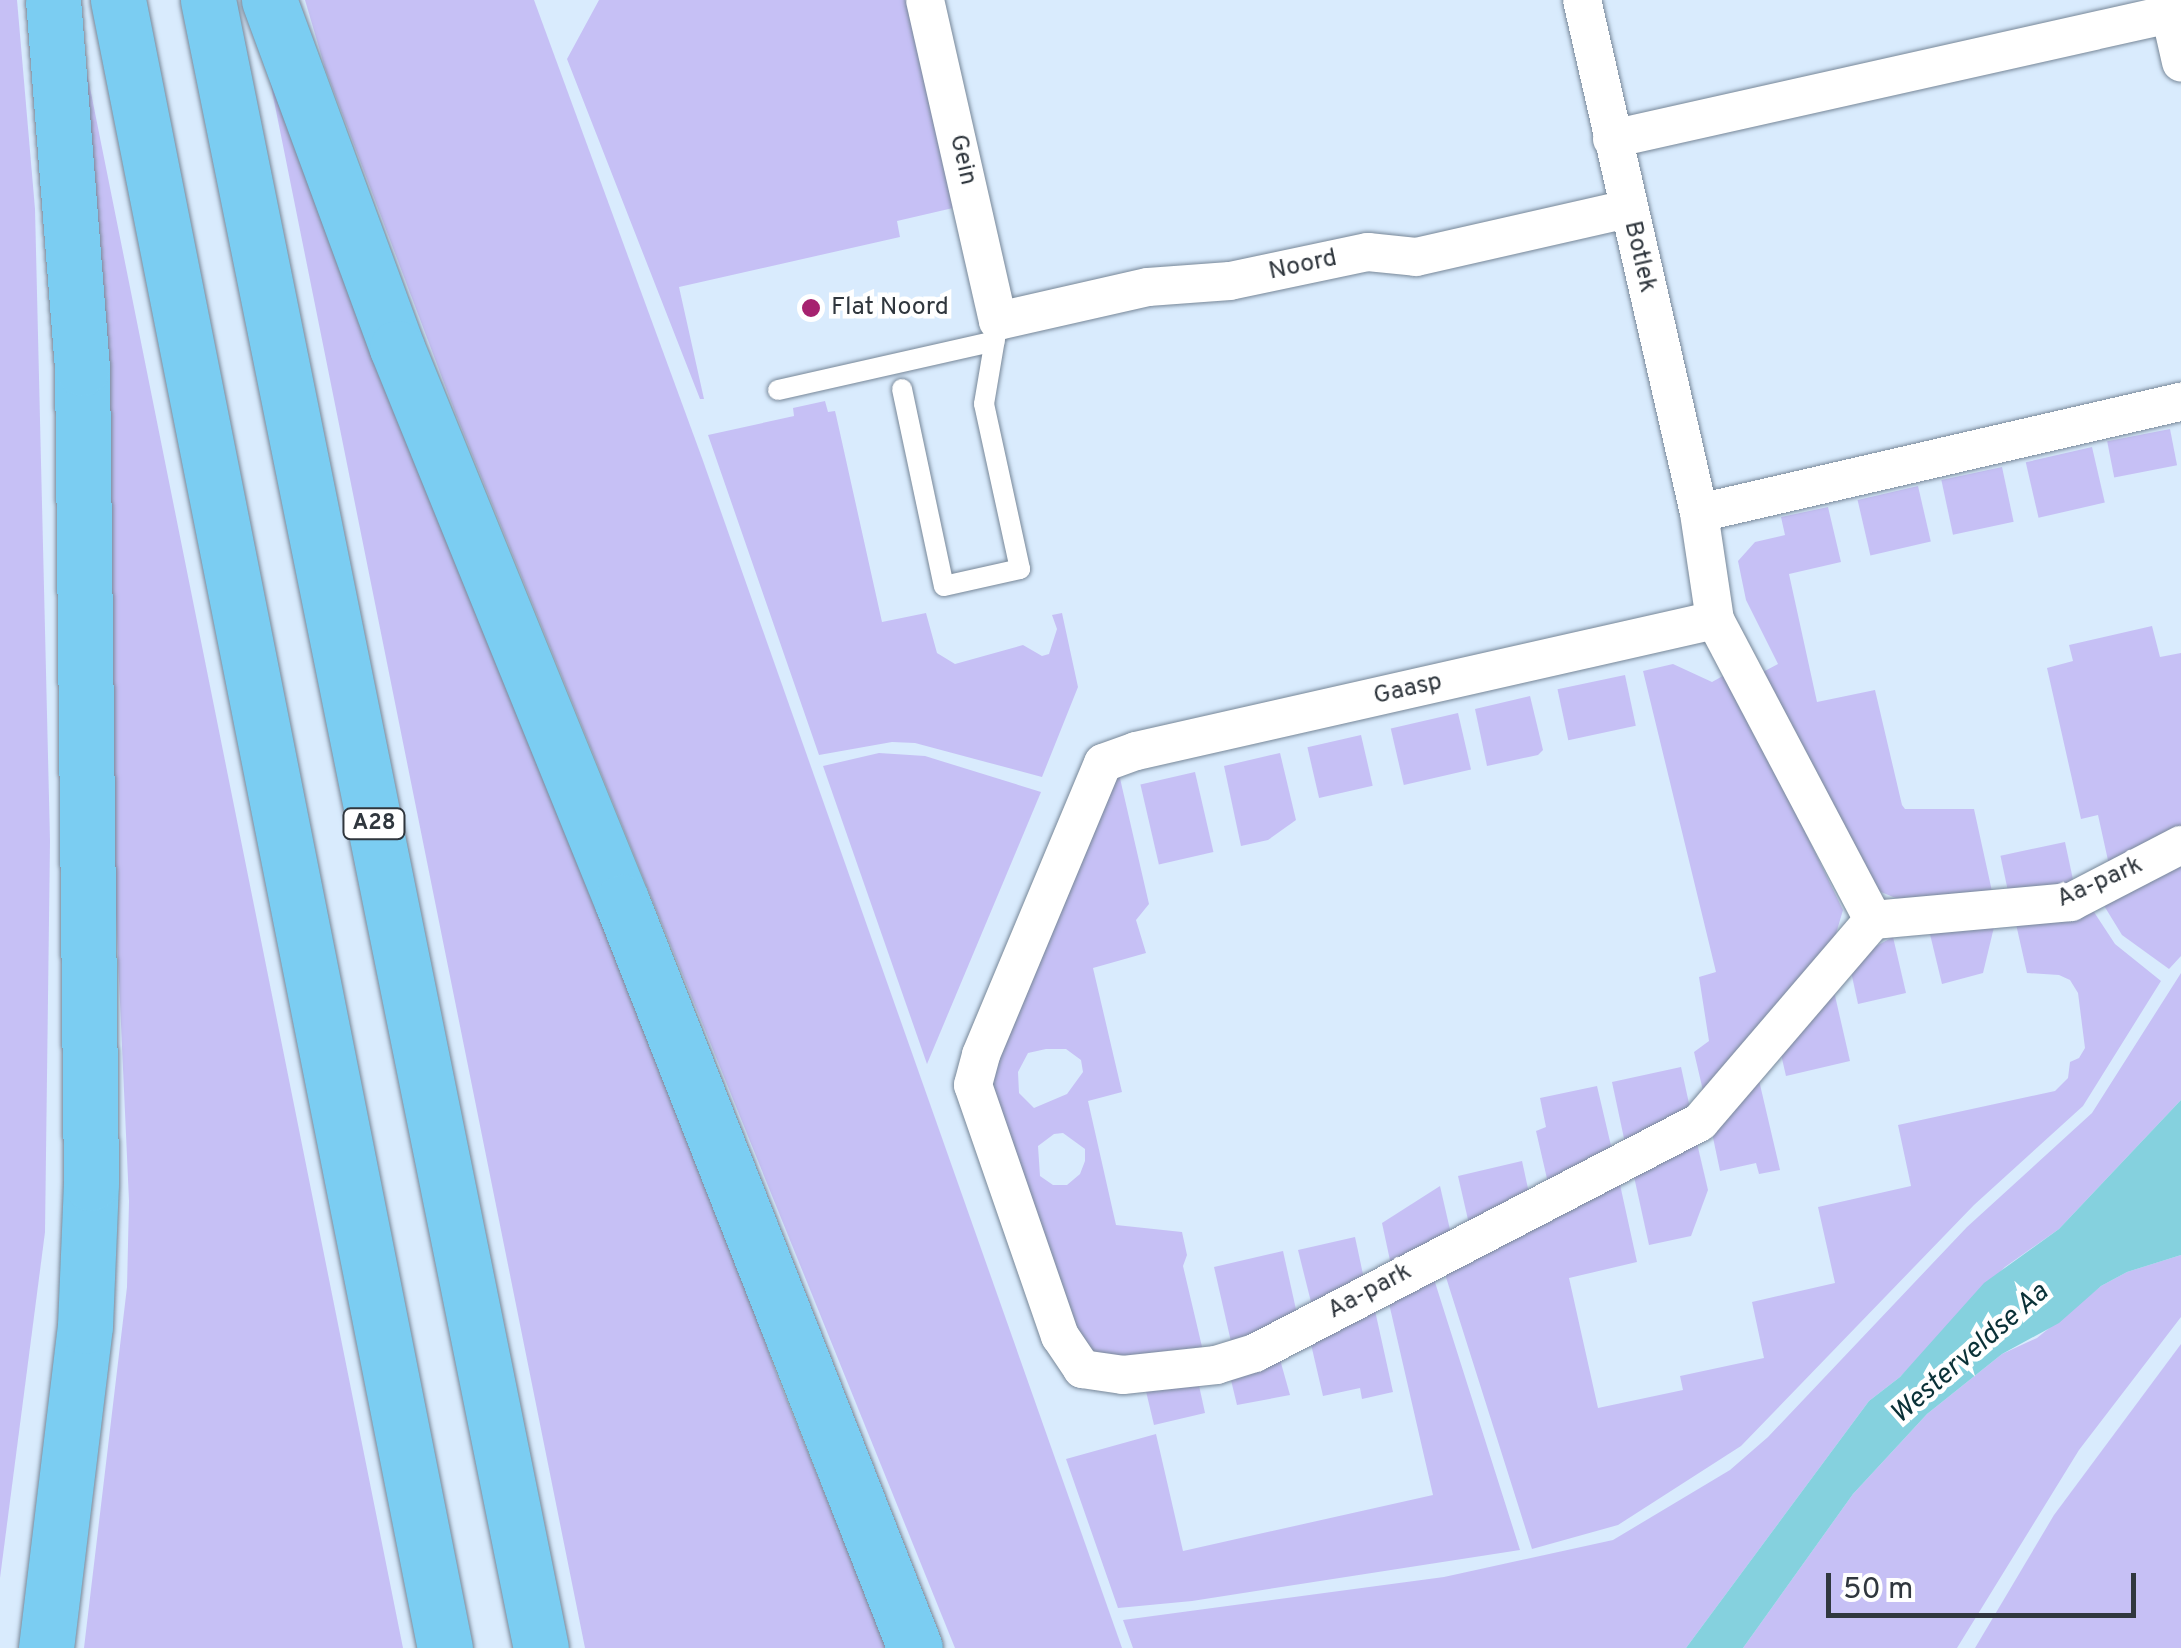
<!DOCTYPE html>
<html>
<head>
<meta charset="utf-8">
<style>
	body { margin:0 }
	#map { position:relative; width:2181px; height:1648px; overflow:hidden; background:#d9ebfd; font-family:Overpass,sans-serif }
	div>[style] { position:absolute }
	[style*='--x'] { left:calc(var(--x)*1px); top:calc(var(--y)*1px); width:calc(var(--w)*1px); rotate:calc(var(--a)*1deg) }
	.green>* { inset:0; background:#c6c0f5; transform-origin:0 0 }
	.water>* { inset:0; background:#85d1de }
	.roads { filter:drop-shadow(0 0 2px #778798) drop-shadow(0 0 2px #778798) }
	.service>* { height:20px; margin:-10px; padding:0 10px; transform-origin:10px; border-radius:10px; background:#fff }
	.minor>* { height:38px; margin:-19px; padding:0 19px; transform-origin:19px; border-radius:19px; background:#fff }
	.motorway>* { height:55px; margin:-27.5px; padding:0 27.5px; transform-origin:27.5px; border-radius:27.5px; background:#7bcdf2 }
	.dots>* { width:28px; height:28px; translate:-50% -50%; box-sizing:border-box; border:5px solid #fff; border-radius:50% }
	span { translate:-50% -50%; white-space:nowrap; text-align:center; line-height:1.15; -webkit-text-stroke:9px #fff; paint-order:stroke }
	.shield-label span { padding:2px 8px; background:#fff; border:2px solid; border-radius:8px; -webkit-text-stroke-width:0 }
	.shield-label { font-size:22px; color:#30373e; font-weight:700 }
	.street-label { font-size:25px; color:#30373e }
	.poi-label { font-size:25px; color:#30373e }
	.left { translate:0 -50%; text-align:left }
	.water-label { font-size:28px; color:#0a3137; font-style:italic }
	.scale { position:absolute; left:1826px; top:1573px; width:310px; height:45px; box-sizing:border-box; border:5px solid #30373e; border-top:0; padding-left:12px; font-size:30px; line-height:35px; white-space:nowrap; color:#30373e; -webkit-text-stroke:8px #fff; paint-order:stroke }
</style>
</head>
<body>
<div id="map">
	<div class="green">
		<div style="clip-path:polygon(0 0,17px 0,35px 209px,50px 841px,45px 1232px,0 1578px)"></div>
		<div style="clip-path:polygon(305px 0,534px 0,702px 458px,1122px 1648px,955px 1648px,455px 412px,325px 68px)"></div>
		<div style="clip-path:polygon(599px 0,907px 0,953px 208px,897px 221px,900px 237px,679px 287px,704px 399px,700px 399px,567px 59px)"></div>
		<div style="clip-path:polygon(75px 6px,86px 68px,403px 1648px,84px 1648px,127px 1287px,129px 1201px)"></div>
		<div style="clip-path:polygon(263px 46px,639px 988px,779px 1381px,887px 1648px,585px 1648px)"></div>
		<div style="clip-path:polygon(825px 401px,828px 412px,835px 411px,836px 415px,882px 622px,926px 613px,937px 653px,955px 664px,1023px 645px,1042px 656px,1049px 654px,1057px 629px,1052px 615px,1062px 613px,1078px 687px,1042px 777px,915px 743px,892px 742px,819px 755px,708px 435px,794px 416px,793px 408px)"></div>
		<div style="left:2170px;top:429px;width:37px;height:64px;rotate:79deg"></div>
		<div style="left:2092px;top:447px;width:57px;height:68px;rotate:77deg"></div>
		<div style="left:2002px;top:467px;width:56px;height:62px;rotate:78deg"></div>
		<div style="left:1918px;top:486px;width:57px;height:62px;rotate:77deg"></div>
		<div style="clip-path:polygon(1828px 507px,1841px 562px,1789px 574px,1817px 702px,1875px 690px,1902px 805px,1905px 809px,1974px 809px,1993px 896px,1903px 901px,1881px 892px,1872px 883px,1761px 673px,1778px 664px,1746px 600px,1738px 561px,1755px 542px,1785px 535px,1781px 517px)"></div>
		<div style="clip-path:polygon(2152px 626px,2160px 657px,2181px 653px,2181px 827px,2109px 865px,2098px 815px,2081px 819px,2047px 668px,2073px 661px,2069px 645px)"></div>
		<div style="clip-path:polygon(1673px 664px,1712px 682px,1728px 673px,1843px 910px,1835px 937px,1704px 1095px,1694px 1052px,1709px 1041px,1699px 977px,1716px 972px,1643px 671px)"></div>
		<div style="left:1625px;top:675px;width:52px;height:69px;rotate:78deg"></div>
		<div style="clip-path:polygon(1530px 696px,1543px 750px,1538px 755px,1487px 766px,1475px 709px)"></div>
		<div style="left:1458px;top:713px;width:58px;height:69px;rotate:77deg"></div>
		<div style="left:1361px;top:735px;width:52px;height:55px;rotate:77deg"></div>
		<div style="clip-path:polygon(879px 753px,925px 756px,1041px 792px,927px 1064px,823px 766px)"></div>
		<div style="clip-path:polygon(1280px 753px,1296px 820px,1268px 840px,1241px 846px,1224px 766px)"></div>
		<div style="left:1195px;top:772px;width:82px;height:56px;rotate:77deg"></div>
		<div style="clip-path:polygon(evenodd,1119px 774px,1149px 904px,1136px 920px,1146px 953px,1093px 968px,1122px 1092px,1088px 1101px,1116px 1225px,1182px 1232px,1187px 1255px,1183px 1266px,1203px 1351px,1123px 1360px,1089px 1351px,1080px 1341px,988px 1095px,991px 1068px,1096px 805px,1119px 774px,1046px 1049px,1066px 1049px,1081px 1060px,1083px 1072px,1067px 1094px,1034px 1108px,1019px 1093px,1018px 1072px,1028px 1053px,1046px 1049px,1119px 774px,1063px 1133px,1085px 1149px,1085px 1161px,1080px 1174px,1067px 1185px,1053px 1185px,1040px 1176px,1038px 1146px,1054px 1134px,1063px 1133px)"></div>
		<div style="left:2065px;top:842px;width:42px;height:66px;rotate:78deg"></div>
		<div style="clip-path:polygon(2181px 864px,2181px 956px,2169px 969px,2122px 935px,2103px 904px)"></div>
		<div style="clip-path:polygon(2092px 909px,2115px 944px,2161px 981px,2083px 1106px,1974px 1205px,1741px 1446px,1618px 1525px,1532px 1549px,1444px 1271px,1619px 1180px,1637px 1262px,1569px 1278px,1598px 1408px,1683px 1390px,1680px 1376px,1764px 1358px,1752px 1302px,1835px 1283px,1818px 1207px,1911px 1186px,1898px 1125px,2055px 1091px,2068px 1078px,2070px 1062px,2079px 1058px,2085px 1048px,2078px 993px,2070px 980px,2059px 975px,2027px 973px,2016px 924px)"></div>
		<div style="clip-path:polygon(1994px 927px,1983px 973px,1942px 984px,1929px 930px)"></div>
		<div style="clip-path:polygon(1893px 937px,1906px 993px,1858px 1004px,1850px 967px,1869px 950px)"></div>
		<div style="clip-path:polygon(2181px 973px,2181px 1100px,2059px 1229px,2005px 1267px,1900px 1377px,1869px 1401px,1686px 1648px,1133px 1648px,1123px 1620px,1444px 1577px,1613px 1540px,1730px 1470px,1768px 1437px,1967px 1227px,2092px 1113px)"></div>
		<div style="clip-path:polygon(1833px 987px,1850px 1061px,1786px 1076px,1780px 1050px)"></div>
		<div style="clip-path:polygon(1681px 1067px,1690px 1108px,1625px 1143px,1612px 1082px)"></div>
		<div style="clip-path:polygon(1758px 1076px,1780px 1170px,1759px 1174px,1756px 1163px,1720px 1171px,1711px 1128px)"></div>
		<div style="clip-path:polygon(1597px 1086px,1612px 1150px,1548px 1183px,1536px 1131px,1546px 1127px,1540px 1098px)"></div>
		<div style="clip-path:polygon(1696px 1139px,1708px 1190px,1691px 1236px,1649px 1245px,1633px 1172px)"></div>
		<div style="clip-path:polygon(1522px 1161px,1529px 1193px,1469px 1224px,1458px 1176px)"></div>
		<div style="clip-path:polygon(1440px 1186px,1451px 1234px,1391px 1265px,1382px 1223px)"></div>
		<div style="clip-path:polygon(1355px 1237px,1364px 1279px,1312px 1306px,1298px 1250px)"></div>
		<div style="clip-path:polygon(1283px 1251px,1297px 1314px,1232px 1346px,1214px 1267px)"></div>
		<div style="clip-path:polygon(2181px 1255px,2181px 1317px,2079px 1450px,1957px 1648px,1743px 1648px,1853px 1494px,1927px 1414px,2002px 1354px,2037px 1338px,2101px 1286px,2127px 1272px)"></div>
		<div style="clip-path:polygon(1433px 1276px,1520px 1550px,1192px 1601px,1118px 1608px,1066px 1459px,1156px 1434px,1183px 1551px,1433px 1495px,1388px 1299px)"></div>
		<div style="clip-path:polygon(1374px 1306px,1393px 1392px,1362px 1399px,1360px 1388px,1323px 1396px,1310px 1340px)"></div>
		<div style="clip-path:polygon(2181px 1344px,2181px 1648px,1975px 1648px,2054px 1515px)"></div>
		<div style="clip-path:polygon(1279px 1356px,1290px 1395px,1237px 1405px,1230px 1376px)"></div>
		<div style="clip-path:polygon(1198px 1381px,1205px 1413px,1154px 1425px,1145px 1387px)"></div>
	</div>
	<div class="water">
		<div style="clip-path:polygon(2181px 1100px,2181px 1255px,2127px 1272px,2101px 1286px,2059px 1323px,2002px 1354px,1927px 1414px,1853px 1494px,1743px 1648px,1686px 1648px,1869px 1401px,1900px 1377px,1984px 1283px,2059px 1229px)"></div>
	</div>
	<div class="roads">
		<div class="service">
			<div style="--x:902;--y:389;--w:201;--a:78"></div>
			<div style="--x:944;--y:586;--w:78;--a:-12.6"></div>
			<div style="--x:1020;--y:569;--w:169;--a:-102.3"></div>
			<div style="--x:984;--y:404;--w:84;--a:-80.4"></div>
			<div style="--x:778;--y:390;--w:222;--a:-12.7"></div>
		</div>
		<div class="minor">
			<div style="--x:925;--y:0;--w:329;--a:77.2"></div>
			<div style="--x:998;--y:321;--w:154;--a:-12.8"></div>
			<div style="--x:1148;--y:287;--w:82;--a:-4.2"></div>
			<div style="--x:1230;--y:281;--w:141;--a:-11.9"></div>
			<div style="--x:1368;--y:252;--w:48;--a:5.9"></div>
			<div style="--x:1416;--y:257;--w:217;--a:-12.8"></div>
			<div style="--x:1582;--y:0;--w:526;--a:77.15"></div>
			<div style="--x:1699;--y:513;--w:108;--a:81.5"></div>
			<div style="--x:1715;--y:620;--w:339;--a:62.2"></div>
			<div style="--x:2167;--y:0;--w:64;--a:77.3"></div>
			<div style="--x:1612;--y:139;--w:572;--a:-12.63"></div>
			<div style="--x:1699;--y:513;--w:495;--a:-13"></div>
			<div style="--x:1715;--y:620;--w:594;--a:167.25"></div>
			<div style="--x:1136;--y:751;--w:35;--a:160"></div>
			<div style="--x:1103;--y:763;--w:316;--a:112.7"></div>
			<div style="--x:981;--y:1055;--w:31;--a:105"></div>
			<div style="--x:973;--y:1085;--w:266;--a:70.9"></div>
			<div style="--x:1060;--y:1336;--w:40;--a:56"></div>
			<div style="--x:1082;--y:1369;--w:41;--a:8.3"></div>
			<div style="--x:1123;--y:1375;--w:94;--a:-6.1"></div>
			<div style="--x:1216;--y:1365;--w:41;--a:-17.1"></div>
			<div style="--x:1255;--y:1353;--w:501;--a:-27.43"></div>
			<div style="--x:1700;--y:1122;--w:266;--a:-49.4"></div>
			<div style="--x:1873;--y:920;--w:199;--a:-5.2"></div>
			<div style="--x:2071;--y:902;--w:124;--a:-27.4"></div>
		</div>
		<div class="motorway">
			<div style="--x:118;--y:0;--w:1680;--a:78.78"></div>
			<div style="--x:208;--y:0;--w:1681;--a:78.58"></div>
			<div style="--x:269;--y:0;--w:371;--a:69.8"></div>
			<div style="--x:397;--y:348;--w:598;--a:67.9"></div>
			<div style="--x:622;--y:902;--w:801;--a:68.56"></div>
			<div style="--x:46;--y:1648;--w:324;--a:-83.1"></div>
			<div style="--x:85;--y:1326;--w:143;--a:-87.6"></div>
			<div style="--x:91;--y:1183;--w:815;--a:-90.63"></div>
			<div style="--x:82;--y:368;--w:369;--a:-94.5"></div>
		</div>
	</div>
	<div class="dots">
		<div style="left:811px;top:308px;background:#a6226f"></div>
	</div>
	<div class="shield-label">
		<span style="left:374px;top:824px">A28</span>
	</div>
	<div class="street-label">
		<span style="left:962px;top:160px;rotate:77deg">Gein</span>
		<span style="left:1639px;top:257px;rotate:77deg">Botlek</span>
		<span style="left:1303px;top:266px;rotate:-12deg">Noord</span>
		<span style="left:1408px;top:690px;rotate:-13deg">Gaasp</span>
		<span style="left:2100px;top:883px;rotate:-24deg">Aa-park</span>
		<span style="left:1370px;top:1292px;rotate:-28deg">Aa-park</span>
	</div>
	<div class="poi-label">
		<span class="left" style="left:831px;top:308px">Flat Noord</span>
	</div>
	<div class="water-label">
		<span style="left:1970px;top:1354px;rotate:-41deg">Westerveldse Aa</span>
	</div>
	<div class="scale">50 m</div>
</div>
</body>
</html>
